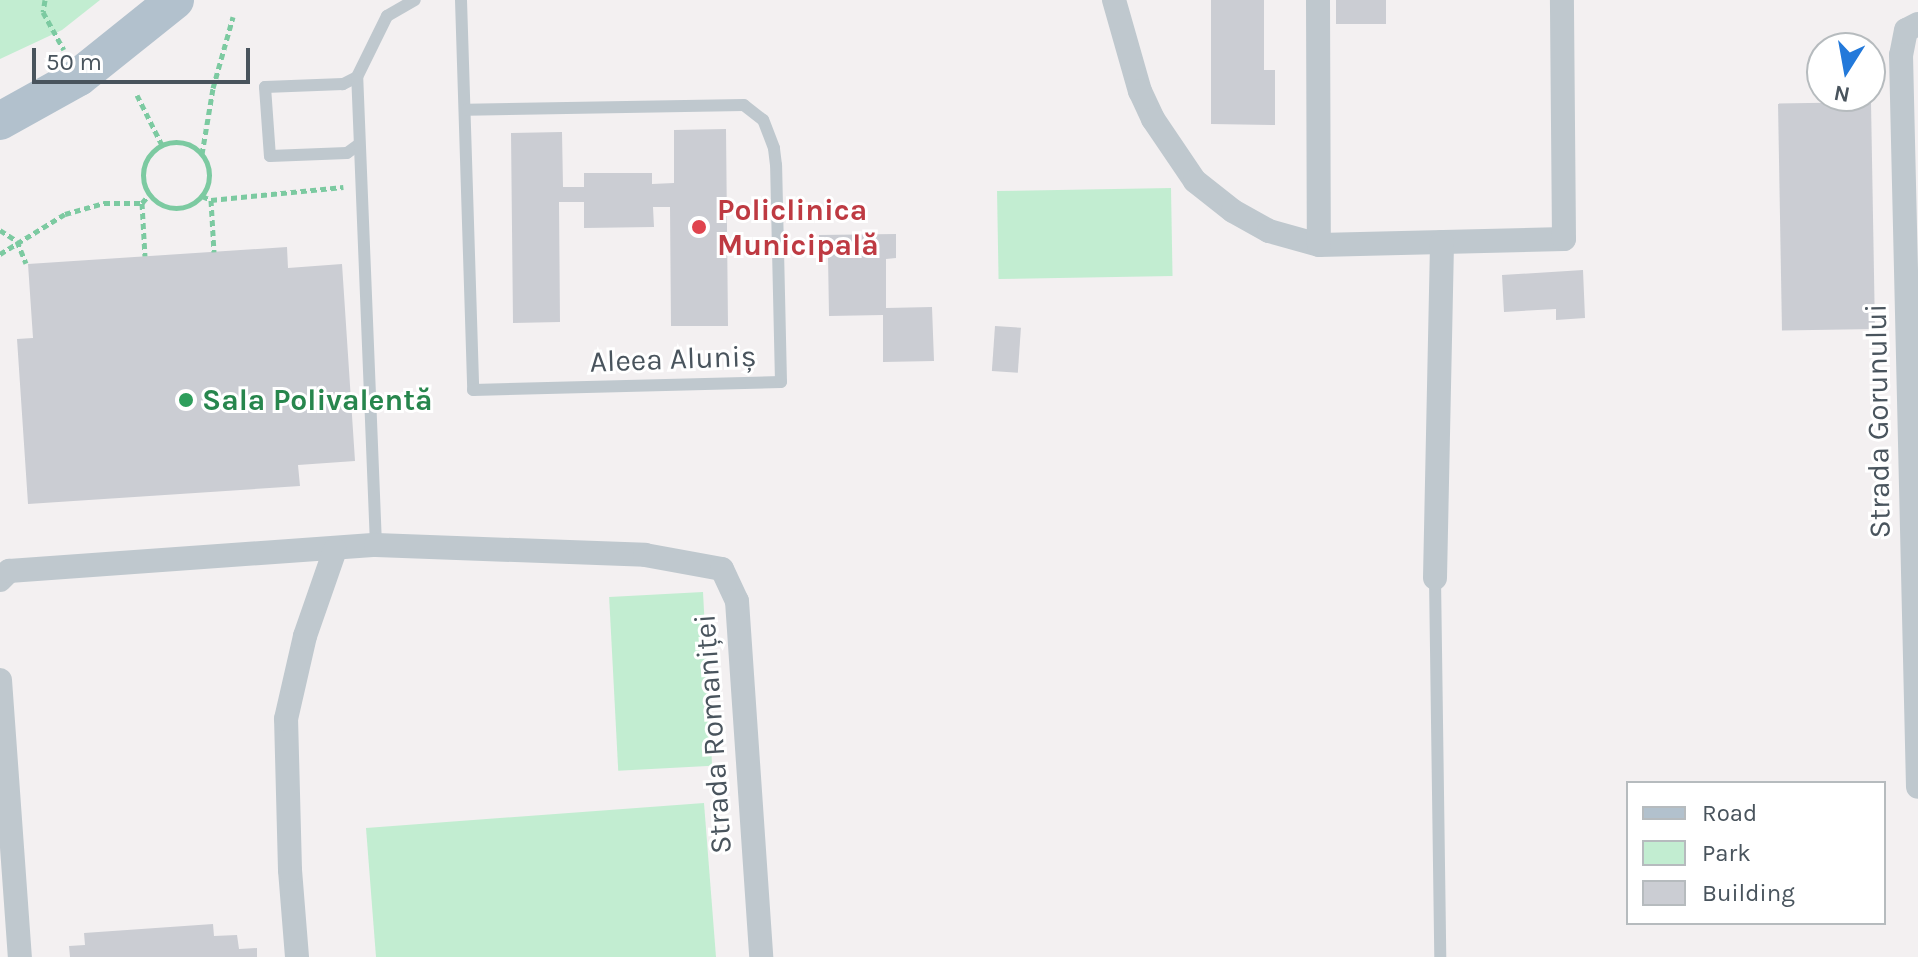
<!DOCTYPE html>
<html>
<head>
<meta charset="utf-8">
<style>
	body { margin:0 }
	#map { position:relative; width:1918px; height:957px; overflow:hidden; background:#f3f0f1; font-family:Karla,sans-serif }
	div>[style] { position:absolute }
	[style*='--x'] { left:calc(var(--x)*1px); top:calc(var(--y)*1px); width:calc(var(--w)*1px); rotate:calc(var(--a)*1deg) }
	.green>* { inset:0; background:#c2edd1; transform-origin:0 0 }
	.building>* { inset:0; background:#cbcdd3; transform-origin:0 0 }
	.path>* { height:5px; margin-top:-2.5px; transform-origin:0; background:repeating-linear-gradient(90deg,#7ccaa1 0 6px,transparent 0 10px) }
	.path>.ring { margin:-2.5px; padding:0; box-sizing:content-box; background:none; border:5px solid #7ccaa1; border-radius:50% }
	.service>* { height:12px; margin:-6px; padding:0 6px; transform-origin:6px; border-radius:6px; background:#bfc8ce }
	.minor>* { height:24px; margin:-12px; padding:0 12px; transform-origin:12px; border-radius:12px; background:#bfc8ce }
	.primary>* { height:38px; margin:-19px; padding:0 19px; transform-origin:19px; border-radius:19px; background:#b2c1cd }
	.dots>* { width:22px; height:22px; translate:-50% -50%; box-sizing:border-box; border:4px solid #fff; border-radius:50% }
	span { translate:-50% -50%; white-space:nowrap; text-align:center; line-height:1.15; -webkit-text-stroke:6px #fff; paint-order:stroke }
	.health-label { font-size:30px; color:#be3a42; font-weight:700 }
	.left { translate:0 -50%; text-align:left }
	.street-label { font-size:30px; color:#49545d }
	.leisure-label { font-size:30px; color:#27864d; font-weight:700 }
	.legend { position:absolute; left:1626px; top:781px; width:260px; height:144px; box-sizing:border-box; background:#fff; border:2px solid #b6bbbe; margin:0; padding:10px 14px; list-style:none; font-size:24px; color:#49545d }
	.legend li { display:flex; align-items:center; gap:16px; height:40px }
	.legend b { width:40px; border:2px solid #b6bbbe }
	.north { position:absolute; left:1806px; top:32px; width:80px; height:80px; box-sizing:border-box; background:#fff; border:2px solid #b6bbbe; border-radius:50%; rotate:191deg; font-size:22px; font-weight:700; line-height:32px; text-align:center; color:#49545d }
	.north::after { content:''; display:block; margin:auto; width:28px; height:36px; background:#2379da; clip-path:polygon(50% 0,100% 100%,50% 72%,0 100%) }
	.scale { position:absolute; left:32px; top:48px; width:218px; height:36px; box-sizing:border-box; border:4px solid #49545d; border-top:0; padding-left:10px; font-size:24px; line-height:28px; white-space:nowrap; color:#49545d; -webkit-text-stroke:6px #fff; paint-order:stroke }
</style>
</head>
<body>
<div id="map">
	<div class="green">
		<div style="clip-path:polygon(0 0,100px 0,62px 30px,0 59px)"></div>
		<div style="left:1171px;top:188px;width:88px;height:174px;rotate:89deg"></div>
		<div style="left:703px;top:592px;width:174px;height:94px;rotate:87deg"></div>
		<div style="clip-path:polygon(704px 803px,716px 957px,376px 957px,366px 828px)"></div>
	</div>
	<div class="building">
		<div style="clip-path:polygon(1211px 0,1264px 0,1264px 70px,1275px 70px,1275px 125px,1211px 124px)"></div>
		<div style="left:1336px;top:0;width:50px;height:24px"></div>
		<div style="left:1871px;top:102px;width:227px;height:93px;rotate:89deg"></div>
		<div style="clip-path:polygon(726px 129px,728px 326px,671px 326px,670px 207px,653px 207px,654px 227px,584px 228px,584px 202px,559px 202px,560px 322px,513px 323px,511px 133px,562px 132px,563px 187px,584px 187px,584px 173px,652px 173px,652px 184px,674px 183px,674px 130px)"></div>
		<div style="clip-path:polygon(896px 234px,896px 258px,886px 259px,886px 308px,932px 307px,934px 361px,883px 362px,883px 315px,829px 316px,828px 256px,820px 257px,819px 235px)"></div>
		<div style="clip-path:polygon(287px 247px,288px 268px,342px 264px,355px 461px,298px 465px,300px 486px,28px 504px,17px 339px,33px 338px,28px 264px)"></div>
		<div style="clip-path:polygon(1583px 270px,1585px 318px,1556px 320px,1556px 309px,1504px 312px,1502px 275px)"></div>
		<div style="left:995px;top:326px;width:26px;height:45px;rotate:4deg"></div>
		<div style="clip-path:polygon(213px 924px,214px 936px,237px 935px,239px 949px,257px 948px,257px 957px,70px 957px,69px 946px,85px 945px,84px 933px)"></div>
	</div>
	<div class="path">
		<div style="--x:45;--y:0;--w:12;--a:99"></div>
		<div style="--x:43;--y:12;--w:43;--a:61.1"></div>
		<div style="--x:137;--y:95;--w:56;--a:63.4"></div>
		<div class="ring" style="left:143px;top:142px;width:61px;height:61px"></div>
		<div style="--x:202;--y:154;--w:67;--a:-80.5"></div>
		<div style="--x:213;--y:88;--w:74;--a:-74.3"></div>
		<div style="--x:202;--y:196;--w:10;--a:24"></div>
		<div style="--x:211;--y:200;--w:133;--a:-5.6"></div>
		<div style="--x:211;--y:200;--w:52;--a:86.7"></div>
		<div style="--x:142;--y:203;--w:53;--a:86.8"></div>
		<div style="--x:0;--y:230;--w:20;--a:33"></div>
		<div style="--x:17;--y:241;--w:24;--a:68"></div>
		<div style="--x:0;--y:254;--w:76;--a:-31.6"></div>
		<div style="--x:65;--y:214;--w:41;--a:-15.8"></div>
		<div style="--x:104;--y:203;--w:38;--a:0"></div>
		<div style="--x:142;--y:203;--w:11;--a:-49"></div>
	</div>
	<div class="service">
		<div style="--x:461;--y:0;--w:390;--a:88.2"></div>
		<div style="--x:473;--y:390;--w:308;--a:-1.5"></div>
		<div style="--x:781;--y:382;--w:217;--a:-91.3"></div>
		<div style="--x:776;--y:165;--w:17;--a:-97"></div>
		<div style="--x:774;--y:148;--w:30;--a:-111"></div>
		<div style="--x:763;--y:120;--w:24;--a:-142"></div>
		<div style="--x:744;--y:105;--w:277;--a:179"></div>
		<div style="--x:357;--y:77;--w:16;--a:153"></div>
		<div style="--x:343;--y:84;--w:78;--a:177.8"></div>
		<div style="--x:265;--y:87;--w:69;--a:85.9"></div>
		<div style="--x:270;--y:156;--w:77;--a:-2.2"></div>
		<div style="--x:347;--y:153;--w:14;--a:-36"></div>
		<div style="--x:376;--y:545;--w:468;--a:-92.3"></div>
		<div style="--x:357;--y:77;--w:68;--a:-63.8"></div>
		<div style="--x:387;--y:16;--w:32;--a:-30"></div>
		<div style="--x:1435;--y:578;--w:379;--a:89.2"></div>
	</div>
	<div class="minor">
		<div style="--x:1114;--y:0;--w:95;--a:74.1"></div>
		<div style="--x:1140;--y:91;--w:31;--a:65"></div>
		<div style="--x:1153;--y:119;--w:75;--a:55.9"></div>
		<div style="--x:1195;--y:181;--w:48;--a:38.3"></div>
		<div style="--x:1233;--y:211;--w:41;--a:29.1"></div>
		<div style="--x:1269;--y:231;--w:52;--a:15.6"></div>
		<div style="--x:1319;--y:245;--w:245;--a:-1.4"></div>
		<div style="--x:1564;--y:239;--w:239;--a:-90.5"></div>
		<div style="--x:1318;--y:0;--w:245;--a:89.8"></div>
		<div style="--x:1918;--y:24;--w:13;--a:153"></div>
		<div style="--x:1906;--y:30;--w:25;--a:101"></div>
		<div style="--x:1901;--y:55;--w:732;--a:88.67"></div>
		<div style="--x:1435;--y:578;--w:336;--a:-88.8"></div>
		<div style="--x:0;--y:580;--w:13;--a:-45"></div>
		<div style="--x:9;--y:571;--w:368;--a:-4.1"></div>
		<div style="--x:376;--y:545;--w:269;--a:2.1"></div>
		<div style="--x:645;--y:555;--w:78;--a:10.3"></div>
		<div style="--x:722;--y:569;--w:35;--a:65"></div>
		<div style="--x:737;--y:601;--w:357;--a:86.1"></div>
		<div style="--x:0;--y:680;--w:278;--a:85.9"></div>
		<div style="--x:297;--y:957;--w:87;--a:-94.6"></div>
		<div style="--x:290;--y:870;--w:151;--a:-91.5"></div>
		<div style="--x:286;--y:719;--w:85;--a:-77.1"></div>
		<div style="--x:305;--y:636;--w:91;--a:-70.8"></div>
	</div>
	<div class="primary">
		<div style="--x:0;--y:121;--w:90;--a:-29.1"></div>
		<div style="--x:79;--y:77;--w:123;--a:-38.7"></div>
	</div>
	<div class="dots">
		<div style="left:699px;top:227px;background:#e0444e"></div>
		<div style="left:186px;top:400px;background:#2e9e5b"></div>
	</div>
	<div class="health-label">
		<span class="left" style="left:717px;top:227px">Policlinica<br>Municipală</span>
	</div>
	<div class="street-label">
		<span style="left:673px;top:359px;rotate:-2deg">Aleea Aluniș</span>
		<span style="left:1878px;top:421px;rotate:-91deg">Strada Gorunului</span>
		<span style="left:713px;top:734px;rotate:-94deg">Strada Romaniței</span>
	</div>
	<div class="leisure-label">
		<span class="left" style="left:202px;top:400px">Sala Polivalentă</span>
	</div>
	<ul class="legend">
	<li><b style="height:10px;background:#b2c1cd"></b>Road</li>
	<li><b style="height:22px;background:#c2edd1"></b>Park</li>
	<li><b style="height:22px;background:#cbcdd3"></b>Building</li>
	</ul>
	<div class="north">N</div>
	<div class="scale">50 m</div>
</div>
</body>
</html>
